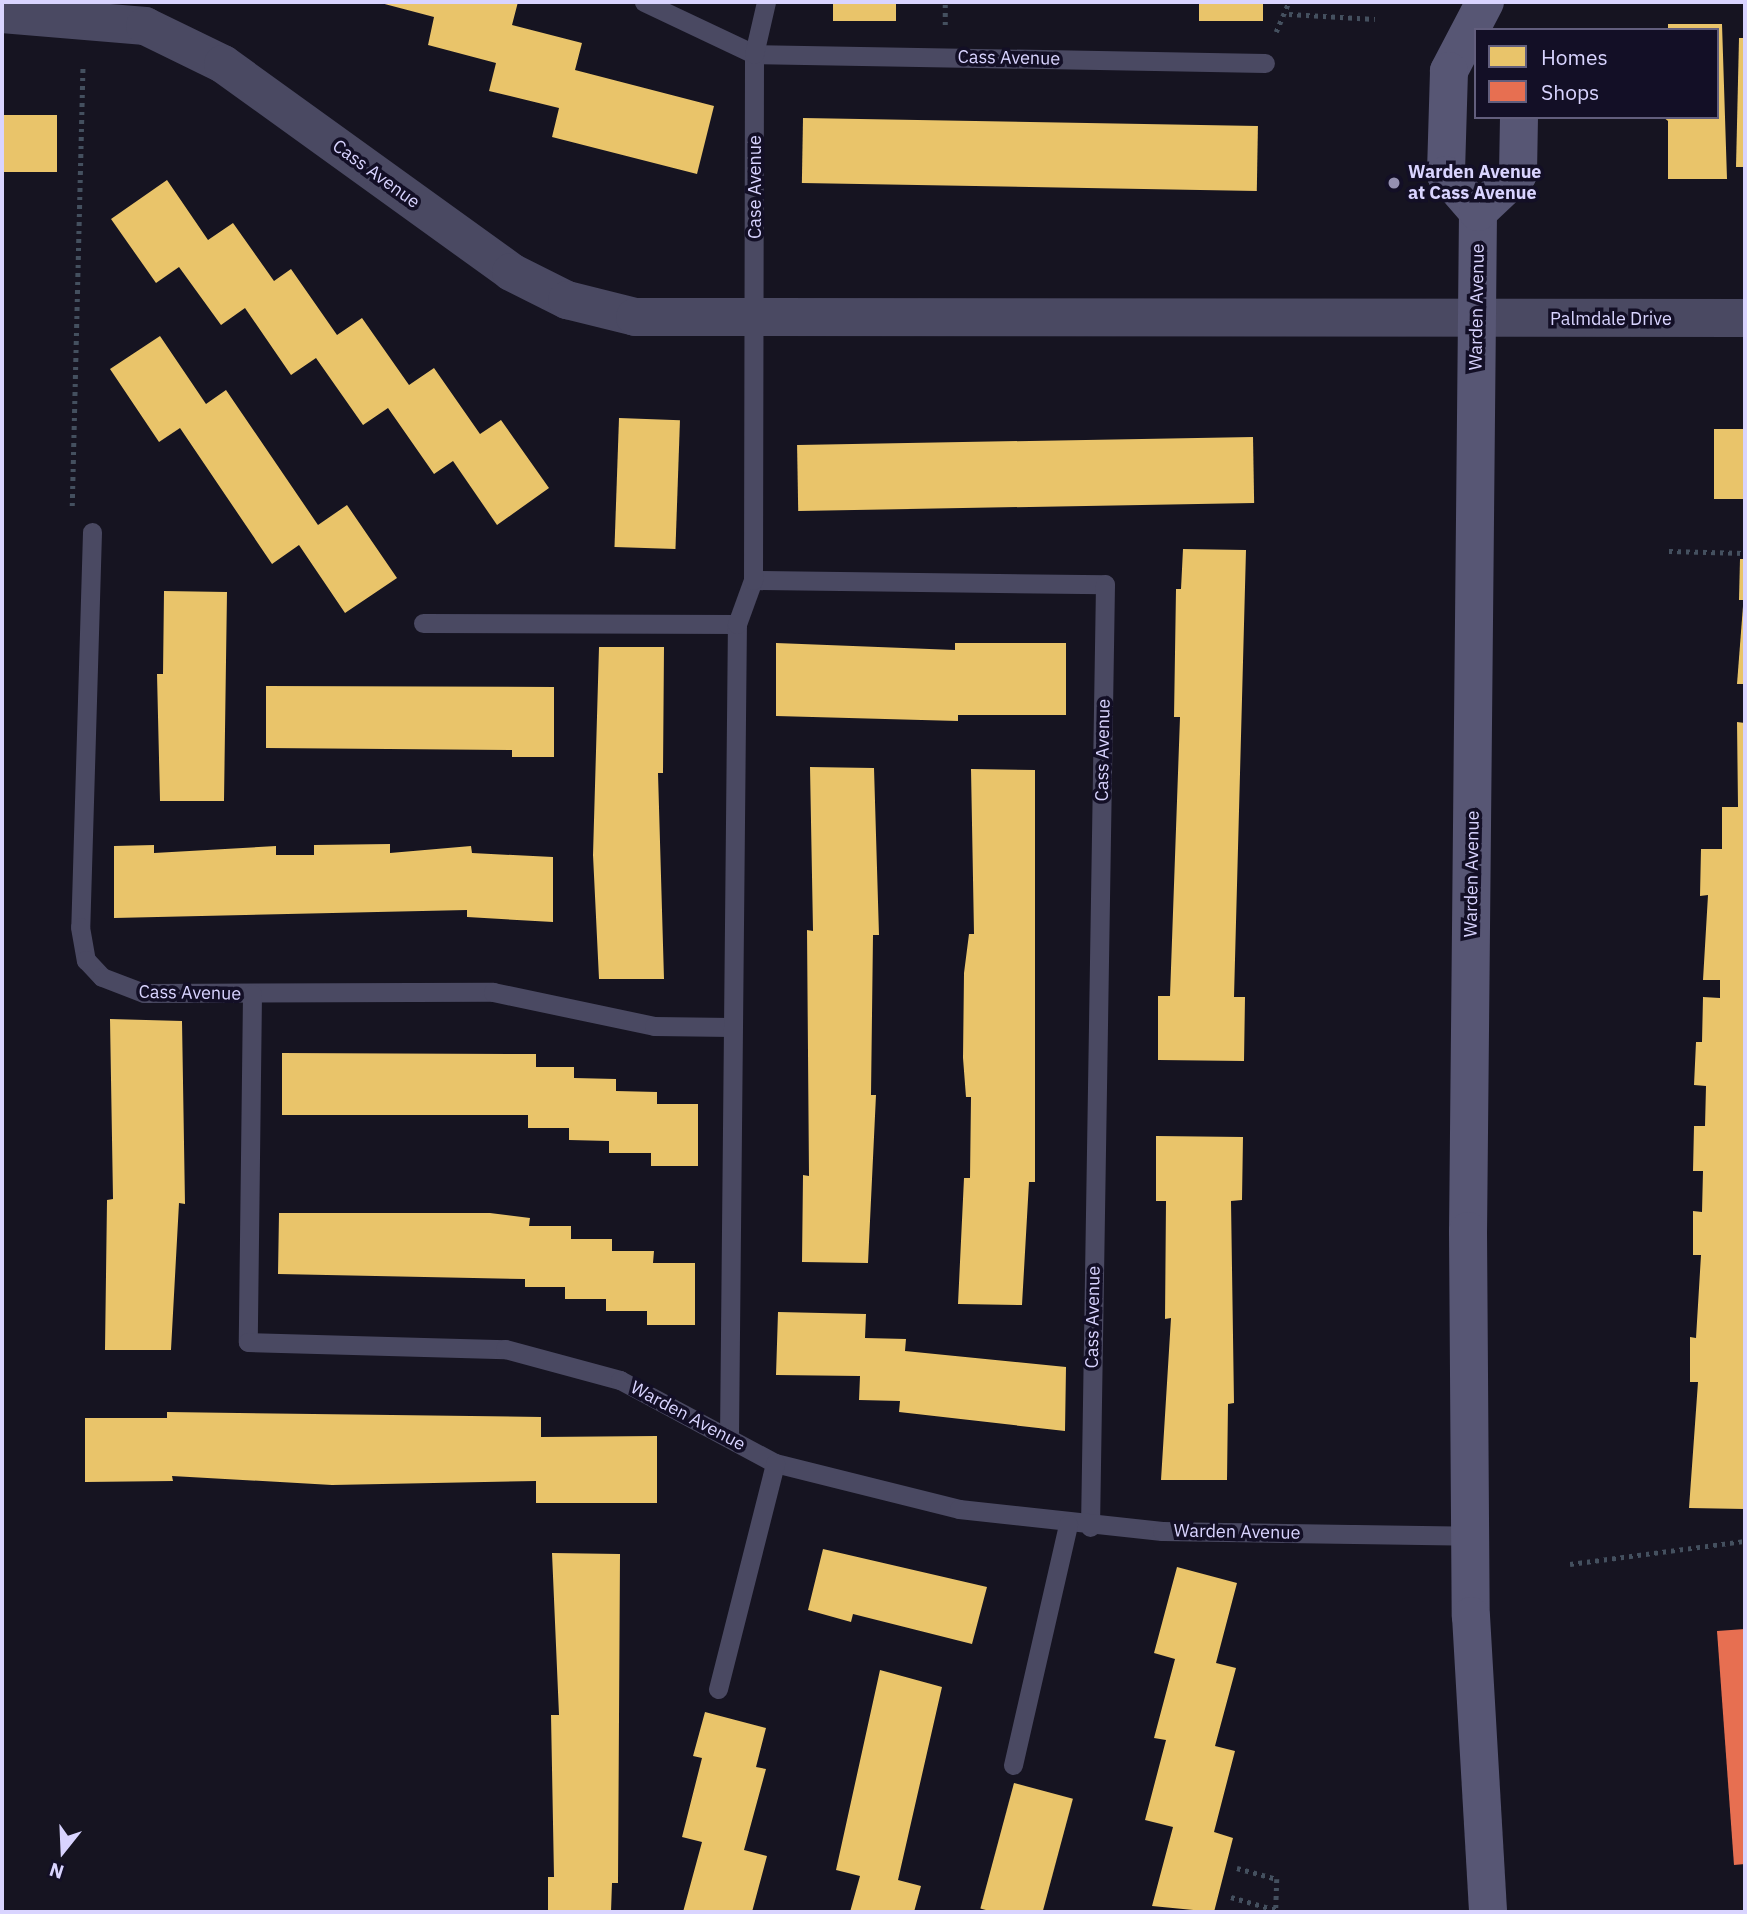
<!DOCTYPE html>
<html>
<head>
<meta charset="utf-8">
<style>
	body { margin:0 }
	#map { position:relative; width:1747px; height:1914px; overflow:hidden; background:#161421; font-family:"IBM Plex Sans",sans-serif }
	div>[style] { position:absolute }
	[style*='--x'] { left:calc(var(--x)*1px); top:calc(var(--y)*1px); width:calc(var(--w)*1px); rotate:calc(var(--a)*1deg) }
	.homes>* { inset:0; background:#e9c46a; transform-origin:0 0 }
	.shops>* { inset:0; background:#e76f51 }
	.path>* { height:4.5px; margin-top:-2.25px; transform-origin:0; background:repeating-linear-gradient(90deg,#44505f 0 3.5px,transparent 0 8.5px) }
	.service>* { height:19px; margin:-9.5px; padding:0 9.5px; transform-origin:9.5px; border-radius:9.5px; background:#4a4962 }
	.minor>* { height:38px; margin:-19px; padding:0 19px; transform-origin:19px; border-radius:19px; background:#4a4962 }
	.secondary>* { height:38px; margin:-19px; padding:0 19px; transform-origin:19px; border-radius:19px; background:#575674 }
	.dots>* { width:19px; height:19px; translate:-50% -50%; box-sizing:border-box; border:4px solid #130f26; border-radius:50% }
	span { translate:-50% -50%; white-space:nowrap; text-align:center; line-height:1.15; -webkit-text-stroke:7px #130f26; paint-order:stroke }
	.street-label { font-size:18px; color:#d9d4ff }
	.poi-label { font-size:18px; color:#d9d4ff; font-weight:700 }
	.left { translate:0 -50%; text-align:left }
	.frame { position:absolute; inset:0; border:4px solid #d9d4ff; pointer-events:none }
	.legend { position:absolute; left:1474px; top:28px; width:245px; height:91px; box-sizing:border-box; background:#130f26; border:2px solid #625e7d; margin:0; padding:9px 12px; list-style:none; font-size:21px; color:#d9d4ff }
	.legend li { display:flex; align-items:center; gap:14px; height:35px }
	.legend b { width:35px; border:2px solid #625e7d }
	.north { position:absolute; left:28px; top:1816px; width:70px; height:70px; -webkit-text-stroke:5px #130f26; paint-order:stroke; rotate:198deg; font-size:19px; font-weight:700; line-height:28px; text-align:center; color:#d9d4ff }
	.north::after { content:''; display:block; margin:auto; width:24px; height:32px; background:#d9d4ff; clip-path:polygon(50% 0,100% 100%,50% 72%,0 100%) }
</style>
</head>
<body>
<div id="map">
	<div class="homes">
		<div style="clip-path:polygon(377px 2px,518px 2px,512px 25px,582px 43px,575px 70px,714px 106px,697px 174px,552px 137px,559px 108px,489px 91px,496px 63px,428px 45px,434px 17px)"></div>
		<div style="left:833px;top:2px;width:63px;height:19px"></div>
		<div style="left:1199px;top:2px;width:64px;height:19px"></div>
		<div style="clip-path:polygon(1668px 24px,1722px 24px,1727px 179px,1668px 179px,1668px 121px,1663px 117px,1717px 117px,1717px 30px,1668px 30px)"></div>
		<div style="clip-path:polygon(1739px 38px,1745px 38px,1745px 167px,1736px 167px)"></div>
		<div style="left:2px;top:115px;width:55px;height:57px"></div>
		<div style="left:803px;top:118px;width:455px;height:65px;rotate:1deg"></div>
		<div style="clip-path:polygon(167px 180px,208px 240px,233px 223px,274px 281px,291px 269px,337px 335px,362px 318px,409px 385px,434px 368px,480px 434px,501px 420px,549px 488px,497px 525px,453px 461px,434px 474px,388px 408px,363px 425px,316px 358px,291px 375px,245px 308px,221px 325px,179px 267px,156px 283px,111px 219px)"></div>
		<div style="clip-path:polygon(160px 336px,206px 404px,226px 390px,318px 525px,347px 505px,397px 578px,345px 613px,299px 545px,272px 564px,180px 428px,159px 442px,110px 369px)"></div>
		<div style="left:619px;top:418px;width:61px;height:129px;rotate:2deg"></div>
		<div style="left:1714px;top:429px;width:31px;height:70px"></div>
		<div style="left:1253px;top:437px;width:66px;height:456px;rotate:89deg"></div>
		<div style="clip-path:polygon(1183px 549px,1246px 550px,1234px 997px,1245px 997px,1244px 1061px,1158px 1060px,1158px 996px,1170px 996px,1180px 717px,1174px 717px,1176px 589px,1181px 589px)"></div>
		<div style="clip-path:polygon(1740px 559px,1745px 559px,1745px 600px,1739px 600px)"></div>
		<div style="clip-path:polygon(164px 591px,227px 592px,224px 801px,160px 801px,157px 674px,163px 674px)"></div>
		<div style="clip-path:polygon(1743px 606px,1745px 606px,1745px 684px,1737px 684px)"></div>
		<div style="clip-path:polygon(776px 643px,955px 650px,955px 643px,1066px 643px,1066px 715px,958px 715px,958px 721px,776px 716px)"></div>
		<div style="clip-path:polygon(599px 647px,664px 647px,663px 773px,658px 773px,664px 979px,599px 979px,593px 855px)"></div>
		<div style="clip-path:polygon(266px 686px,554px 687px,554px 757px,512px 757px,512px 750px,266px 748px)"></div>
		<div style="clip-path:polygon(1737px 722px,1745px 723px,1745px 1509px,1689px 1508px,1698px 1382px,1690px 1382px,1690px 1337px,1696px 1338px,1701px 1255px,1693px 1255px,1693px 1211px,1702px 1212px,1703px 1171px,1693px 1171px,1694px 1126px,1705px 1126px,1706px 1086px,1694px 1085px,1696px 1042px,1702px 1042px,1703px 997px,1720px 998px,1720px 980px,1703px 980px,1708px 895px,1700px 896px,1701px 849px,1722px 849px,1722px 807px,1738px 807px)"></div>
		<div style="clip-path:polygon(810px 767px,874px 768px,879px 935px,873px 935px,871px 1095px,876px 1095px,868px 1263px,802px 1262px,803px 1175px,809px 1176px,807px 930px,813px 931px)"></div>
		<div style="clip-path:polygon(971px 769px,1035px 770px,1035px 1182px,1029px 1182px,1022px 1305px,958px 1304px,964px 1178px,970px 1178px,971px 1097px,966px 1097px,963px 1058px,964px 973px,969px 934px,974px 934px)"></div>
		<div style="clip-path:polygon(390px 844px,390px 853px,471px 846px,472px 853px,553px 857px,553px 922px,467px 917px,467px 910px,114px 918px,114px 846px,154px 845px,154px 853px,276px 846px,276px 855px,314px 855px,314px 845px)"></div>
		<div style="clip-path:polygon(110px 1019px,182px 1021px,185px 1204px,179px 1203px,171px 1350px,105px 1350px,107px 1200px,113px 1199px)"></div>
		<div style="clip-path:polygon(282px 1053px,536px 1054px,536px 1067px,574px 1067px,574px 1078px,616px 1079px,616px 1091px,657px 1092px,657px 1104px,698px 1104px,698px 1166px,651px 1166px,651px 1153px,609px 1153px,609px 1141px,569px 1140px,569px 1128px,528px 1128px,528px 1115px,282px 1115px)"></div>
		<div style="clip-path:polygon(1156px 1136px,1243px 1137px,1242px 1200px,1231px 1201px,1234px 1403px,1228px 1404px,1227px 1480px,1161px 1480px,1171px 1318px,1165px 1319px,1166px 1201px,1156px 1201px)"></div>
		<div style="clip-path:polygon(279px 1213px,490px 1213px,530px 1218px,529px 1226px,571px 1226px,571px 1239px,612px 1239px,612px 1251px,654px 1251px,653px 1263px,695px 1263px,695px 1325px,647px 1325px,647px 1311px,606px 1311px,606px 1299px,565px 1299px,565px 1287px,525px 1287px,525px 1279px,278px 1274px)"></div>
		<div style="clip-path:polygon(778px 1312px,866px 1314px,865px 1338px,906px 1339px,905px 1351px,1066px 1367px,1065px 1431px,899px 1412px,900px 1401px,859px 1400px,860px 1376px,776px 1375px)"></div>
		<div style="clip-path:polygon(167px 1412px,541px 1417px,541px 1437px,657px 1436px,657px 1503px,536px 1503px,536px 1481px,332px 1485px,172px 1476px,173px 1481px,85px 1482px,85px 1418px,167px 1418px)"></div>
		<div style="clip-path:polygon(823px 1549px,987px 1587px,972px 1644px,853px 1614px,851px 1622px,808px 1610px)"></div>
		<div style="clip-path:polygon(552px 1553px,620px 1554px,618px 1883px,612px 1883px,611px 1912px,548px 1912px,548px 1877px,554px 1877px,551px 1715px,559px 1715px)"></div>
		<div style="clip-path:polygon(1177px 1567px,1237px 1583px,1216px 1663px,1236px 1668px,1215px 1746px,1235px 1751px,1214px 1832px,1233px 1838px,1214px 1912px,1152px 1906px,1173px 1827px,1145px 1820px,1166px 1740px,1154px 1738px,1175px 1659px,1154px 1653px)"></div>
		<div style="clip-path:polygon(880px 1670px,942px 1687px,898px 1880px,921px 1886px,914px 1912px,850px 1912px,860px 1876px,836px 1870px)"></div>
		<div style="clip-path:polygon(705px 1712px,766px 1728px,756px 1767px,766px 1769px,744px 1850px,767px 1856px,752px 1912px,683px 1912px,702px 1842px,682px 1837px,702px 1758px,693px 1756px)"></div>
		<div style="left:1014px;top:1783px;width:61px;height:130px;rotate:15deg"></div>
	</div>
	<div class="shops">
		<div style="clip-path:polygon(1745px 1629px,1745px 1864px,1734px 1865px,1717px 1631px)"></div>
	</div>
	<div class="path">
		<div style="--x:1289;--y:14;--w:86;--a:3.3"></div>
		<div style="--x:945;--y:25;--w:23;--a:-90"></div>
		<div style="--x:1276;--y:32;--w:33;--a:-67"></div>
		<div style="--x:72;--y:506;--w:442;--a:-88.6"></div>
		<div style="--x:1669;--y:551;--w:76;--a:1.5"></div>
		<div style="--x:1570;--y:1564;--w:177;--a:-7.5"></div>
		<div style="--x:1237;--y:1868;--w:41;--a:15.4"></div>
		<div style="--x:1277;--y:1879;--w:33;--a:92"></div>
		<div style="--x:1231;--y:1897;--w:47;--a:16.1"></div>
	</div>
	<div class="service">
		<div style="--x:644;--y:2;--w:122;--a:25.3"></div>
		<div style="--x:754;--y:54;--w:511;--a:1.01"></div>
		<div style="--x:92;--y:532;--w:395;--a:91.7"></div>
		<div style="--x:80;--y:927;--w:34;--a:80"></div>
		<div style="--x:86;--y:960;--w:23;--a:47"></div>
		<div style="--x:102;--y:977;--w:45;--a:20.9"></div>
		<div style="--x:144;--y:993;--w:349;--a:-0.2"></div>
		<div style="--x:493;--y:992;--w:165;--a:11.9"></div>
		<div style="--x:654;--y:1026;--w:77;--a:0.7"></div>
		<div style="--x:753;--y:580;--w:352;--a:0.7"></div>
		<div style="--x:1105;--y:584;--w:943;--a:90.91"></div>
		<div style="--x:423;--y:623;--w:314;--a:0.2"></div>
		<div style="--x:252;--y:994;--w:348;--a:90.7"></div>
		<div style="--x:248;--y:1342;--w:257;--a:1.6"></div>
		<div style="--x:505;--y:1349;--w:119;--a:15.1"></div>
		<div style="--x:620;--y:1380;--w:176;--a:28.2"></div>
		<div style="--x:775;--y:1463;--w:190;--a:14"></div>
		<div style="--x:959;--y:1509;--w:204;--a:6.2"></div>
		<div style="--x:1162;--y:1531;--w:309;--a:0.9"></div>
		<div style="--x:729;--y:1436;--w:812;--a:-89.44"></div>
		<div style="--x:737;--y:624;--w:47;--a:-70"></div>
		<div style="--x:753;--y:580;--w:526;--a:-89.89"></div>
		<div style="--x:754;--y:54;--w:53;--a:-77"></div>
		<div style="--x:718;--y:1689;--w:233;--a:-75.8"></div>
		<div style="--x:1013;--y:1765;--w:247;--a:-77.1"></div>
	</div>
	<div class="minor">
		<div style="--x:2;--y:14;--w:144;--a:4.8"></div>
		<div style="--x:145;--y:26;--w:87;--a:26"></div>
		<div style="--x:223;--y:64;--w:355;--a:35.8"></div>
		<div style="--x:511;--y:272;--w:63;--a:26.6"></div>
		<div style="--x:567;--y:300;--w:70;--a:14"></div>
		<div style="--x:635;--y:317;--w:1110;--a:0.05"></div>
	</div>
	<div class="secondary">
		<div style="--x:1485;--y:2;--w:78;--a:117.6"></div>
		<div style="--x:1449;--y:71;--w:104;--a:91.7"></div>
		<div style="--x:1446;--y:175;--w:49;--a:49.1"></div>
		<div style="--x:1478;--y:212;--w:1019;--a:90.56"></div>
		<div style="--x:1468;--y:1231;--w:385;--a:89.6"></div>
		<div style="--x:1471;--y:1616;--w:296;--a:86.7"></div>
		<div style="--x:1478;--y:212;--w:55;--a:-43.5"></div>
		<div style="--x:1518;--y:174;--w:57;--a:-89"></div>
	</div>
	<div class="dots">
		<div style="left:1394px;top:183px;background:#9591b1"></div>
	</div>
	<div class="street-label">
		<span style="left:1009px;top:58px;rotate:1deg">Cass Avenue</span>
		<span style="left:376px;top:174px;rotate:36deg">Cass Avenue</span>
		<span style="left:755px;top:187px;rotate:-90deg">Case Avenue</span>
		<span style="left:1477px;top:307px;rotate:-89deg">Warden Avenue</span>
		<span style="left:1611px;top:319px">Palmdale Drive</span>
		<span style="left:1103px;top:750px;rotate:-89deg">Cass Avenue</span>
		<span style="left:1472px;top:874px;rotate:-89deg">Warden Avenue</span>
		<span style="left:190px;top:993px;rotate:1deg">Cass Avenue</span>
		<span style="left:1093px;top:1317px;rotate:-89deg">Cass Avenue</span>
		<span style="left:688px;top:1416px;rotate:28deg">Warden Avenue</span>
		<span style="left:1237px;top:1532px;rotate:1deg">Warden Avenue</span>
	</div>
	<div class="poi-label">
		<span class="left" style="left:1408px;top:183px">Warden Avenue<br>at Cass Avenue</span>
	</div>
	<div class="frame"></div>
	<ul class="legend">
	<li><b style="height:19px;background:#e9c46a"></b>Homes</li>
	<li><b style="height:19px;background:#e76f51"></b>Shops</li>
	</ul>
	<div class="north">N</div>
</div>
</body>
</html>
